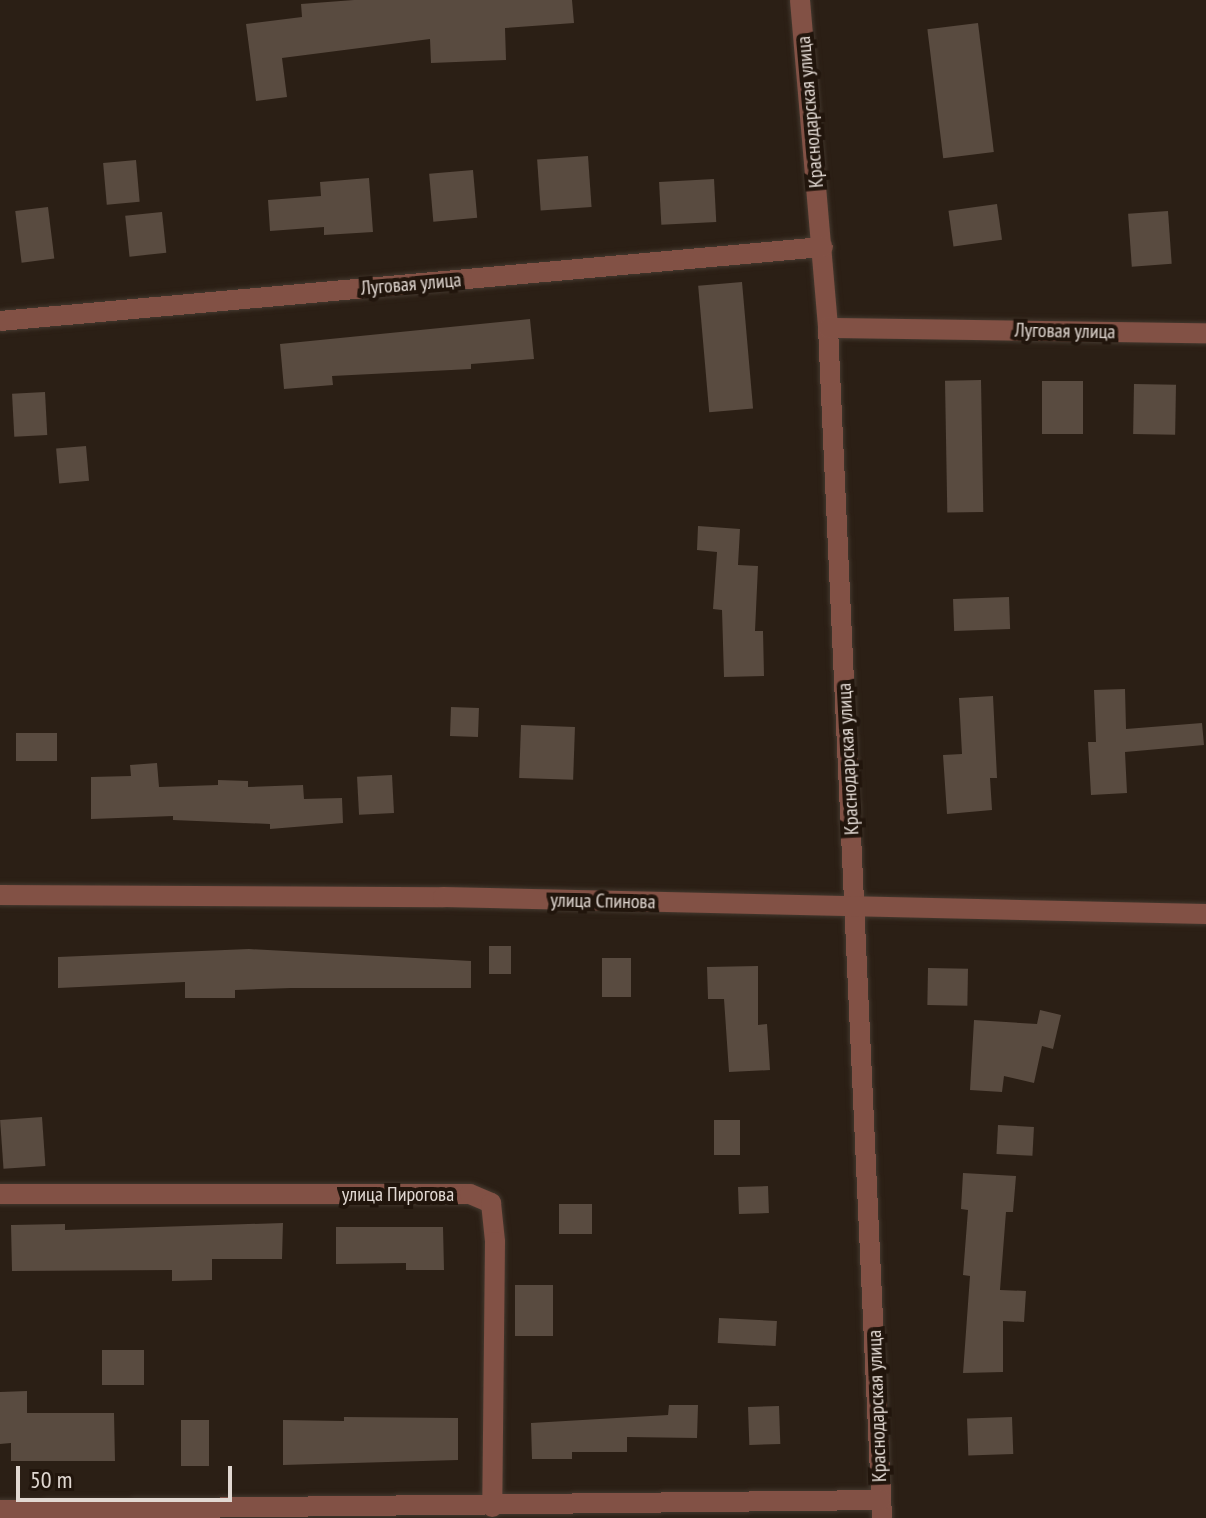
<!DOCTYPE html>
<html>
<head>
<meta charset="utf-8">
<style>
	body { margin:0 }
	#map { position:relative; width:1206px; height:1518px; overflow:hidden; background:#2b1f15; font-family:"PT Sans Narrow",sans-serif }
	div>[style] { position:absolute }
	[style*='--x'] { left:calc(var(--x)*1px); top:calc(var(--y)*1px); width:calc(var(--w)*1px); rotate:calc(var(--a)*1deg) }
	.building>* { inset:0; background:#594b40; transform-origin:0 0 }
	.roads { filter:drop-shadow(0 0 2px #44392f) drop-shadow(0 0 2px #44392f) }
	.minor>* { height:20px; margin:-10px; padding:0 10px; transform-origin:10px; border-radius:10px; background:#825145 }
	span { translate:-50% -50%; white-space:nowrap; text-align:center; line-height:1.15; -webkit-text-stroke:8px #21150c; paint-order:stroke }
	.street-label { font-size:20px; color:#e1d8d2 }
	.scale { position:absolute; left:16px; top:1466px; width:216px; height:36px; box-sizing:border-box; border:4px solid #e1d8d2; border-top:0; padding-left:10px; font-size:24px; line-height:28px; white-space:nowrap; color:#e1d8d2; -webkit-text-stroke:6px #21150c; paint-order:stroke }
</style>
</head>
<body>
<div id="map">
	<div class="building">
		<div style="clip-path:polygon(354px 0,572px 0,574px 23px,505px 28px,506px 60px,431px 63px,430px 39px,282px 58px,287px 97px,256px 101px,246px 24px,302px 17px,301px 4px)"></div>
		<div style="left:978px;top:23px;width:130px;height:51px;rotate:83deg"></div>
		<div style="left:588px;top:156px;width:51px;height:51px;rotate:86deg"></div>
		<div style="left:136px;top:160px;width:42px;height:33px;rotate:85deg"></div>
		<div style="left:473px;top:170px;width:48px;height:44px;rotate:85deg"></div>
		<div style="clip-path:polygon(369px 178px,373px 232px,324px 235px,324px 227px,270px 231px,268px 200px,321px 196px,320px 182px)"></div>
		<div style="left:714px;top:179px;width:43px;height:55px;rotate:87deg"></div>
		<div style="left:997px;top:204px;width:36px;height:49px;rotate:82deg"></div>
		<div style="left:48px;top:207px;width:52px;height:33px;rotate:83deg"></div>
		<div style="left:1168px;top:211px;width:53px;height:40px;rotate:86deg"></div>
		<div style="left:162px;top:212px;width:41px;height:37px;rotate:84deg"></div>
		<div style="left:742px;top:282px;width:127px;height:44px;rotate:85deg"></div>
		<div style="clip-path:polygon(530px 319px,534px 359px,471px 364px,471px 369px,332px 376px,333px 385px,284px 389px,280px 344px)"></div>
		<div style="left:981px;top:380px;width:132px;height:36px;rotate:89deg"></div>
		<div style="left:1042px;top:381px;width:41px;height:53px"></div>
		<div style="left:1134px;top:384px;width:42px;height:50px;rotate:1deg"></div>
		<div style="left:45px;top:392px;width:43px;height:33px;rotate:87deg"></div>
		<div style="left:86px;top:446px;width:35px;height:30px;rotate:85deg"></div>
		<div style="clip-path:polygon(698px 526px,740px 529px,738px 565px,758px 566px,755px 631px,763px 631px,764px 676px,724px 677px,722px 610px,713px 609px,717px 552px,697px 550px)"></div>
		<div style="left:1009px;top:597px;width:32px;height:56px;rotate:88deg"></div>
		<div style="clip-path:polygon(1125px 689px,1126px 729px,1202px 723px,1204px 745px,1125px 752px,1127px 793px,1091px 795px,1088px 742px,1096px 742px,1094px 690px)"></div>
		<div style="clip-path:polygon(993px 696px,997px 778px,990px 778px,992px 810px,947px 814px,943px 755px,962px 754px,959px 698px)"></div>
		<div style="left:451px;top:707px;width:28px;height:29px;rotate:2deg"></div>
		<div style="left:521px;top:725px;width:54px;height:53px;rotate:2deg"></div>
		<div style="left:57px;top:733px;width:28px;height:41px;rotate:90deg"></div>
		<div style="clip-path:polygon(157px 763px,159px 787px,218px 785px,218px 780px,248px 781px,248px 787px,303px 785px,304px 799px,342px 798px,343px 823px,270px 829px,270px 824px,173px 820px,173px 816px,91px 819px,91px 777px,131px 776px,130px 765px)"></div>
		<div style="left:392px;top:775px;width:38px;height:35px;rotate:87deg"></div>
		<div style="left:489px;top:946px;width:22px;height:28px"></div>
		<div style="clip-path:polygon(249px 949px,471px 961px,471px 988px,291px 988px,235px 990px,235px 998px,185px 998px,185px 982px,58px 988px,58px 957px)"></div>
		<div style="left:602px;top:958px;width:29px;height:39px"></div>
		<div style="clip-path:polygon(758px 966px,758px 1025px,767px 1024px,770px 1070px,729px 1072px,724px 999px,708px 999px,707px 967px)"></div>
		<div style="left:928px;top:968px;width:40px;height:37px;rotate:1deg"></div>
		<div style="clip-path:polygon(1040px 1010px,1061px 1015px,1053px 1049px,1042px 1046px,1034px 1083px,1004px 1076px,1002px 1092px,970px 1090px,974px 1020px,1037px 1024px)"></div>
		<div style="left:42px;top:1117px;width:49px;height:42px;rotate:86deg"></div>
		<div style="left:714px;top:1120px;width:26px;height:35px"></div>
		<div style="left:998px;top:1125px;width:36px;height:29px;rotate:3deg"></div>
		<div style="clip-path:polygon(963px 1173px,1016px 1176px,1013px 1212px,1006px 1212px,1000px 1290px,1026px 1291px,1024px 1322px,1003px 1321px,1003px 1372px,963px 1373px,970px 1276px,963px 1275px,968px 1210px,961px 1209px)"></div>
		<div style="left:768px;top:1186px;width:27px;height:30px;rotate:88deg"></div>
		<div style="left:592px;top:1204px;width:30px;height:33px;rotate:90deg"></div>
		<div style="clip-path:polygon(283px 1223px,282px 1259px,212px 1259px,212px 1280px,172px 1281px,172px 1270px,12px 1271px,11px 1225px,65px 1224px,65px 1230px)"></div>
		<div style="clip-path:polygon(336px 1227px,443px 1227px,444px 1270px,406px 1270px,406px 1263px,336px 1264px)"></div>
		<div style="left:515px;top:1285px;width:38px;height:51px"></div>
		<div style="left:719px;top:1318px;width:58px;height:25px;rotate:3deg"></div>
		<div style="left:102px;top:1350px;width:42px;height:35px"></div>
		<div style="clip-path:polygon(27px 1391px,27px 1413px,114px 1413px,115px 1461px,11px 1461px,11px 1443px,0 1444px,0 1392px)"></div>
		<div style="clip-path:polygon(669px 1405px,698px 1405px,697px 1438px,627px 1437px,627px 1452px,572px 1452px,572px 1459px,532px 1459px,531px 1423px,668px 1415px)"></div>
		<div style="left:779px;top:1406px;width:38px;height:31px;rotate:88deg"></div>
		<div style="clip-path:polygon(344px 1417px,458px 1418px,458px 1460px,283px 1465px,283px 1420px,344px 1421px)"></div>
		<div style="left:1012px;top:1417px;width:37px;height:45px;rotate:88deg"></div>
		<div style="left:209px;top:1420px;width:46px;height:28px;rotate:90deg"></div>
	</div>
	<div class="roads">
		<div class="minor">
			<div style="--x:800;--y:0;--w:329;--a:85.1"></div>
			<div style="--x:828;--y:328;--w:1191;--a:87.4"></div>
			<div style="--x:0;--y:321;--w:826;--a:-5.14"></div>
			<div style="--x:828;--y:328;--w:378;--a:0.8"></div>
			<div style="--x:0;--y:895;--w:443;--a:0.3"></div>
			<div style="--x:443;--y:897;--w:763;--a:1.28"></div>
			<div style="--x:0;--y:1194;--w:470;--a:0"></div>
			<div style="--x:470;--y:1194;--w:23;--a:23"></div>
			<div style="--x:491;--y:1203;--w:39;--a:84"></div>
			<div style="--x:495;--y:1242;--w:265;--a:90.6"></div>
			<div style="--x:0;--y:1510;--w:881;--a:-0.65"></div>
		</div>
	</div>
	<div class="street-label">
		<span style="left:810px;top:112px;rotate:-95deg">Краснодарская улица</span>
		<span style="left:411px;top:284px;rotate:-5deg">Луговая улица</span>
		<span style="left:1065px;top:331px;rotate:1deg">Луговая улица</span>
		<span style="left:848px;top:759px;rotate:-93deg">Краснодарская улица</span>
		<span style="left:603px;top:901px;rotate:1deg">улица Спинова</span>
		<span style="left:398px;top:1194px">улица Пирогова</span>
		<span style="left:877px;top:1406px;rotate:-92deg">Краснодарская улица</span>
	</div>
	<div class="scale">50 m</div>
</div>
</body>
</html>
